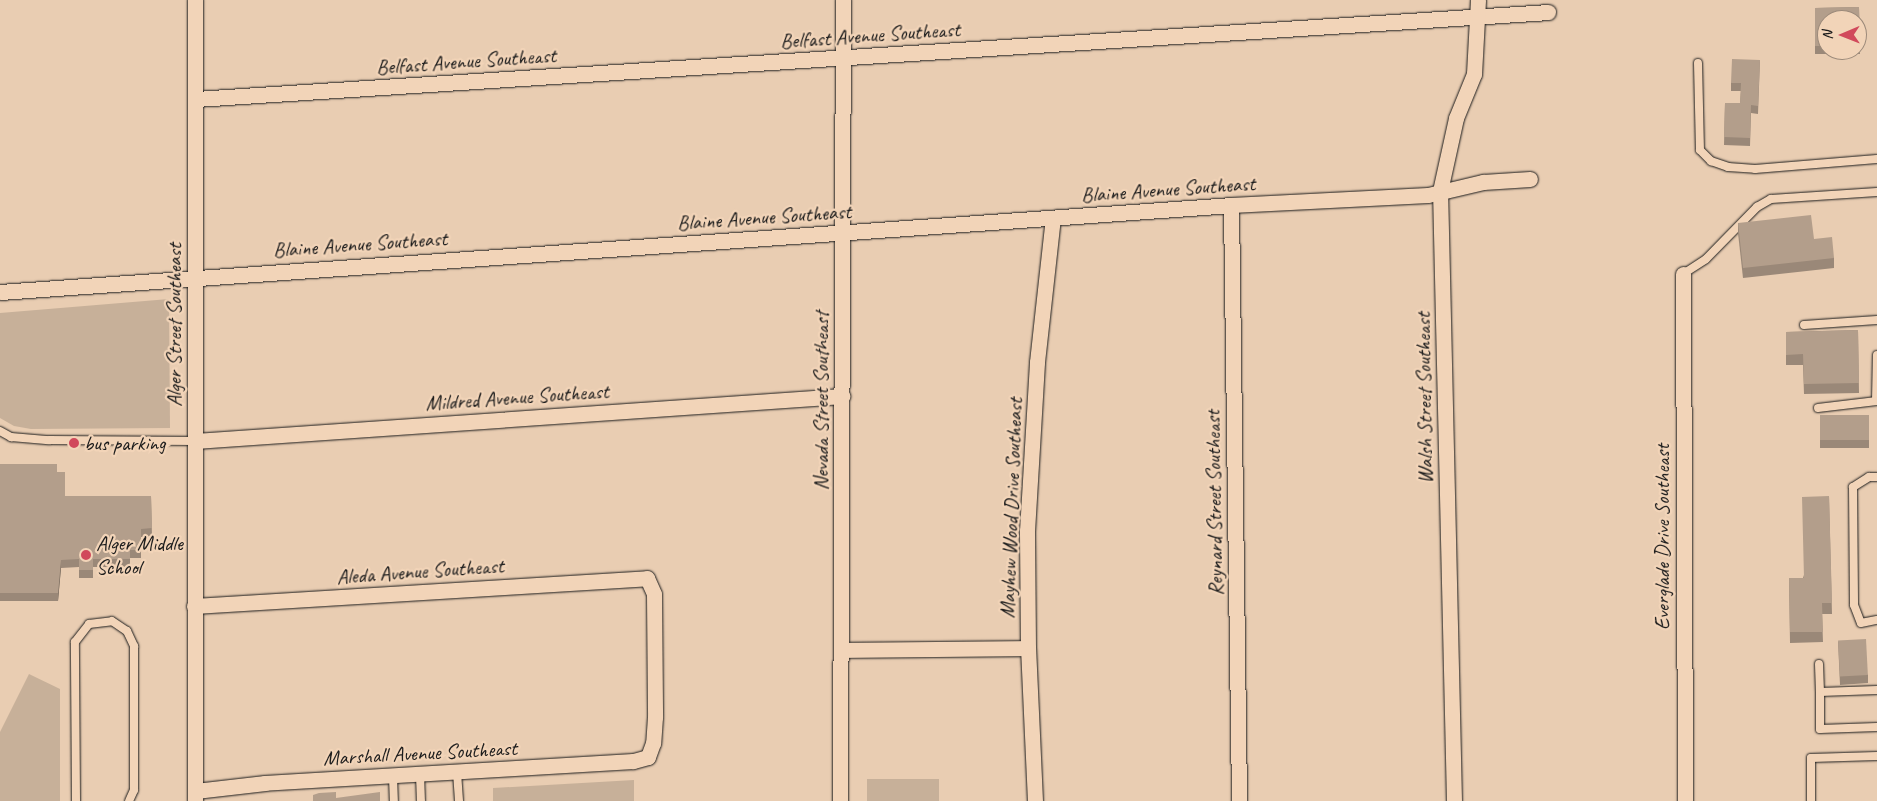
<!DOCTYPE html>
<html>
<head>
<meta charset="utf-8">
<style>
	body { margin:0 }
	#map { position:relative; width:1877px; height:801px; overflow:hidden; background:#e9cdb2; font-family:Caveat,sans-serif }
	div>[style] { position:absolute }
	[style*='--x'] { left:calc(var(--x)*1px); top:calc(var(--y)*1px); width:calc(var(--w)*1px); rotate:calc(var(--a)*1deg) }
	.green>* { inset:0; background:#c7b099; transform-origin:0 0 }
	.roads { filter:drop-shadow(0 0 1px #1c1c1c) drop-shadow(0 0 1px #1c1c1c) }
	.service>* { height:8px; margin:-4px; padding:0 4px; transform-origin:4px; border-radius:4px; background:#f2d4b8 }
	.minor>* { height:15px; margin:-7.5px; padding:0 7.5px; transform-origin:7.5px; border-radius:7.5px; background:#f2d4b8 }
	.wall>* { inset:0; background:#9a8878; transform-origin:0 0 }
	.shaded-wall>* { inset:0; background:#7d6f61 }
	.building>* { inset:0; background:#b39e8b; transform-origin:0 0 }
	.dots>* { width:14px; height:14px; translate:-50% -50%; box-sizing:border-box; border:2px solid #f2d4b8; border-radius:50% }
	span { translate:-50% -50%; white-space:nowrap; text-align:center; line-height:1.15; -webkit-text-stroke:4.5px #f2d4b8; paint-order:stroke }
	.street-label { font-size:21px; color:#1c1c1c }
	.poi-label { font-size:21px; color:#1c1c1c }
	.left { translate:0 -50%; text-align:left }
	.north { position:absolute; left:1817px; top:10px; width:50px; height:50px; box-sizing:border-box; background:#f2d4b8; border:1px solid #9c8a7a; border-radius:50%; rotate:269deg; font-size:14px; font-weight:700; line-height:20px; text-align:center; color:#1c1c1c }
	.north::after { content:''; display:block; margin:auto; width:18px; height:22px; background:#d1495b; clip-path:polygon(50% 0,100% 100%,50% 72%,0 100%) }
</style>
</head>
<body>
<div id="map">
	<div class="green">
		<div style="clip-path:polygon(169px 299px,170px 428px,31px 429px,14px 426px,0 418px,0 313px)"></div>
		<div style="clip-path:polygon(29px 674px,60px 689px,60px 801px,0 801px,0 732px)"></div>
		<div style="left:867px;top:779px;width:72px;height:22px"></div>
		<div style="clip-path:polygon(634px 780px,634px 801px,493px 801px,493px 788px)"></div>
	</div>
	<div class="roads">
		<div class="service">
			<div style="--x:1698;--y:63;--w:87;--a:88.7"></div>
			<div style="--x:1700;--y:150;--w:16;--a:45"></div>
			<div style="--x:1711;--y:161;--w:18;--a:19"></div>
			<div style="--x:1728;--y:167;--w:27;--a:4"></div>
			<div style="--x:1755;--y:169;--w:122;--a:-4.7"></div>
			<div style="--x:1683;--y:274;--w:27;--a:-33"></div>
			<div style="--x:1706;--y:259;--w:73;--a:-45.6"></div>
			<div style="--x:1757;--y:207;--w:16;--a:-30"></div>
			<div style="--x:1771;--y:199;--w:106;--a:-3.8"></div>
			<div style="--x:1804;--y:325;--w:73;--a:-3.9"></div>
			<div style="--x:1876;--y:401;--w:46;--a:-88.8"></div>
			<div style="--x:1818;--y:408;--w:59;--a:-6.8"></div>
			<div style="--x:0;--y:431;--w:13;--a:29"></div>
			<div style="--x:11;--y:437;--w:38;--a:5"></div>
			<div style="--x:49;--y:440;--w:146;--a:0.4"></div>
			<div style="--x:1877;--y:477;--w:8;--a:180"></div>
			<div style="--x:1869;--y:477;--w:19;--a:148"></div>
			<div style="--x:1853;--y:487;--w:118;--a:89.5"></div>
			<div style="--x:1854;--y:605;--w:19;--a:69"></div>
			<div style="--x:1861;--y:623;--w:16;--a:-11"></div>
			<div style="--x:1819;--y:664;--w:28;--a:88"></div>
			<div style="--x:1820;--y:692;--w:57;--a:-2"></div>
			<div style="--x:1820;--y:692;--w:37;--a:90"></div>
			<div style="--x:1820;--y:729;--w:57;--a:-2"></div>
			<div style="--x:457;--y:772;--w:29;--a:86"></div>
			<div style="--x:420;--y:774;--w:27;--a:88"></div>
			<div style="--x:393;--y:776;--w:25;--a:88"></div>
			<div style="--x:76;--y:801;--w:159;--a:-90.4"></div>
			<div style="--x:75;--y:642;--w:23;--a:-52"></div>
			<div style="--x:89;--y:624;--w:23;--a:-7"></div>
			<div style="--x:112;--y:621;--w:18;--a:34"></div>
			<div style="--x:127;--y:631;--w:17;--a:65"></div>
			<div style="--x:134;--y:646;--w:144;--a:90"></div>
			<div style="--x:134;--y:790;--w:12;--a:114"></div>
			<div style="--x:1811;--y:801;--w:43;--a:-90"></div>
			<div style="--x:1811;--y:758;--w:66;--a:-1.7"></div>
		</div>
		<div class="minor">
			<div style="--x:196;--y:99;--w:1355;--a:-3.68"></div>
			<div style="--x:1231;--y:205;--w:596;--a:89.23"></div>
			<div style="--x:1683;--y:274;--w:527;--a:89.78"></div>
			<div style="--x:0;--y:292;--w:1234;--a:-4.04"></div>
			<div style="--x:1231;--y:205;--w:197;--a:-2.9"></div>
			<div style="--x:1428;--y:195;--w:57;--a:-13.3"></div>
			<div style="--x:1483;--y:182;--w:47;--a:-3.7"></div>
			<div style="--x:195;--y:441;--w:649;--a:-3.98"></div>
			<div style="--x:194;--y:606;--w:454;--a:-3.5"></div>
			<div style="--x:647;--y:578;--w:17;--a:66"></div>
			<div style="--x:654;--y:594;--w:123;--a:89.5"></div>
			<div style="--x:655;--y:717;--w:26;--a:94"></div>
			<div style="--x:653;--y:743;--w:15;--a:110"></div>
			<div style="--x:648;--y:757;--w:16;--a:165"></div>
			<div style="--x:633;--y:761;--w:369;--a:176.6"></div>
			<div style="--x:265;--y:783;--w:70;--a:173.5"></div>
			<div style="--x:843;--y:650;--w:185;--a:-0.6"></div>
			<div style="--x:195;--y:800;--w:800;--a:-90"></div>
			<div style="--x:840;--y:801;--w:801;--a:-89.79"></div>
			<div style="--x:1035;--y:801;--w:153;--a:-92.6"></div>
			<div style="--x:1028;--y:648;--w:117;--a:-90.5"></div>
			<div style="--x:1027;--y:531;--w:169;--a:-86.6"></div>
			<div style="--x:1037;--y:362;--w:145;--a:-83.7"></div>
			<div style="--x:1454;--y:801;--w:610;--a:-91.31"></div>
			<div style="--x:1440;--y:191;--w:75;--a:-77.6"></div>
			<div style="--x:1456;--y:118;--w:48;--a:-67.8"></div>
			<div style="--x:1474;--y:74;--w:74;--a:-86.9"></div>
		</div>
	</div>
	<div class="wall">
		<div style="clip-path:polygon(evenodd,1859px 7px,1860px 54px,1815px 54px,1815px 8px,1859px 7px,1827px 20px,1857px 20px,1857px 50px,1827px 50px,1827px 20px)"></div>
		<div style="clip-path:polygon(1760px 60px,1758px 114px,1751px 113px,1750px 146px,1724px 145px,1725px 103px,1740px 103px,1741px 91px,1731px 91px,1731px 83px)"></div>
		<div style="clip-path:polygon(1738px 223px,1814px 239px,1834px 258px,1834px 268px,1743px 278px,1738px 233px)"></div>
		<div style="clip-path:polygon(1858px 330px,1859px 393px,1804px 394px,1803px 365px,1786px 365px,1786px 332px)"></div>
		<div style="left:1869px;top:415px;width:33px;height:49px;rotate:90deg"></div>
		<div style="clip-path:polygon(0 464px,57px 472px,65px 496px,151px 496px,152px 536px,141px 537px,141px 558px,130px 558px,130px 567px,93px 567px,93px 578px,79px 578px,79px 567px,61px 568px,58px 601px,0 601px)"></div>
		<div style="clip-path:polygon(1829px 496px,1832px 614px,1822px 614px,1823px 642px,1790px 643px,1789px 578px,1803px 578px)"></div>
		<div style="clip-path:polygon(1838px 641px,1868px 675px,1868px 683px,1840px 685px)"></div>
	</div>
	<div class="shaded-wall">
		<div style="clip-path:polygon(61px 560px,61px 568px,58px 601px,58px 593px)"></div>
	</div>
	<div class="building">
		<div style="clip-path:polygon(1859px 7px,1860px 46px,1857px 46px,1857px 20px,1827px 20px,1827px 46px,1815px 46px,1815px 8px)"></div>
		<div style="clip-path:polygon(1732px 59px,1760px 60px,1758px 106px,1751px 105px,1750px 138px,1724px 137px,1725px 103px,1740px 103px,1741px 83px,1731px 83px)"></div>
		<div style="clip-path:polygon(1811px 215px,1814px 239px,1832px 237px,1834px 258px,1743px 268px,1738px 223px)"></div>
		<div style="clip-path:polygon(1858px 330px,1859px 383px,1804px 384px,1803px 354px,1786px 355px,1786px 332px)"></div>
		<div style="left:1869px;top:415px;width:25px;height:49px;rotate:90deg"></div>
		<div style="clip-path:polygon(0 464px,57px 464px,57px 472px,65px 472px,65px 496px,151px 496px,152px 528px,141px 529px,141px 550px,130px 550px,130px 559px,93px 559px,93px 570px,79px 570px,79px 559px,61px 560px,58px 593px,0 593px)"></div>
		<div style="clip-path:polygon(1829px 496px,1832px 603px,1822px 603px,1823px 632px,1790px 632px,1789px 578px,1804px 578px,1802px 497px)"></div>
		<div style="left:1866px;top:639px;width:36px;height:28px;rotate:87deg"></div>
		<div style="clip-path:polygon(336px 792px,336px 798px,380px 792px,380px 801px,313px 801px,313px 795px,319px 793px)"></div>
	</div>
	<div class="dots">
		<div style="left:74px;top:443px;background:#d1495b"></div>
		<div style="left:86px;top:555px;background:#d1495b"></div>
	</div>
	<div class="street-label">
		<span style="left:870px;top:35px;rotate:-4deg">Belfast Avenue Southeast</span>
		<span style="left:466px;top:61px;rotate:-4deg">Belfast Avenue Southeast</span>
		<span style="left:1168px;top:189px;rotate:-4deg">Blaine Avenue Southeast</span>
		<span style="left:764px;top:217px;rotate:-4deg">Blaine Avenue Southeast</span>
		<span style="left:360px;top:244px;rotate:-4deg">Blaine Avenue Southeast</span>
		<span style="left:174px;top:325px;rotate:-90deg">Alger Street Southeast</span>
		<span style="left:517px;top:397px;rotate:-4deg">Mildred Avenue Southeast</span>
		<span style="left:1424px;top:398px;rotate:-91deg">Walsh Street Southeast</span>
		<span style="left:821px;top:401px;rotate:-90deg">Nevada Street Southeast</span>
		<span style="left:1214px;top:503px;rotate:-91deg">Reynard Street Southeast</span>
		<span style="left:1011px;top:508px;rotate:-88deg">Mayhew Wood Drive Southeast</span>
		<span style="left:1662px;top:537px;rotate:-90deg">Everglade Drive Southeast</span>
		<span style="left:420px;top:571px;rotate:-4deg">Aleda Avenue Southeast</span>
		<span style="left:420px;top:753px;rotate:-3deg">Marshall Avenue Southeast</span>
	</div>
	<div class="poi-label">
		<span class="left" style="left:84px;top:443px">bus parking</span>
		<span class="left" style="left:96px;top:555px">Alger Middle<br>School</span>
	</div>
	<div class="north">N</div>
</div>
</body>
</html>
